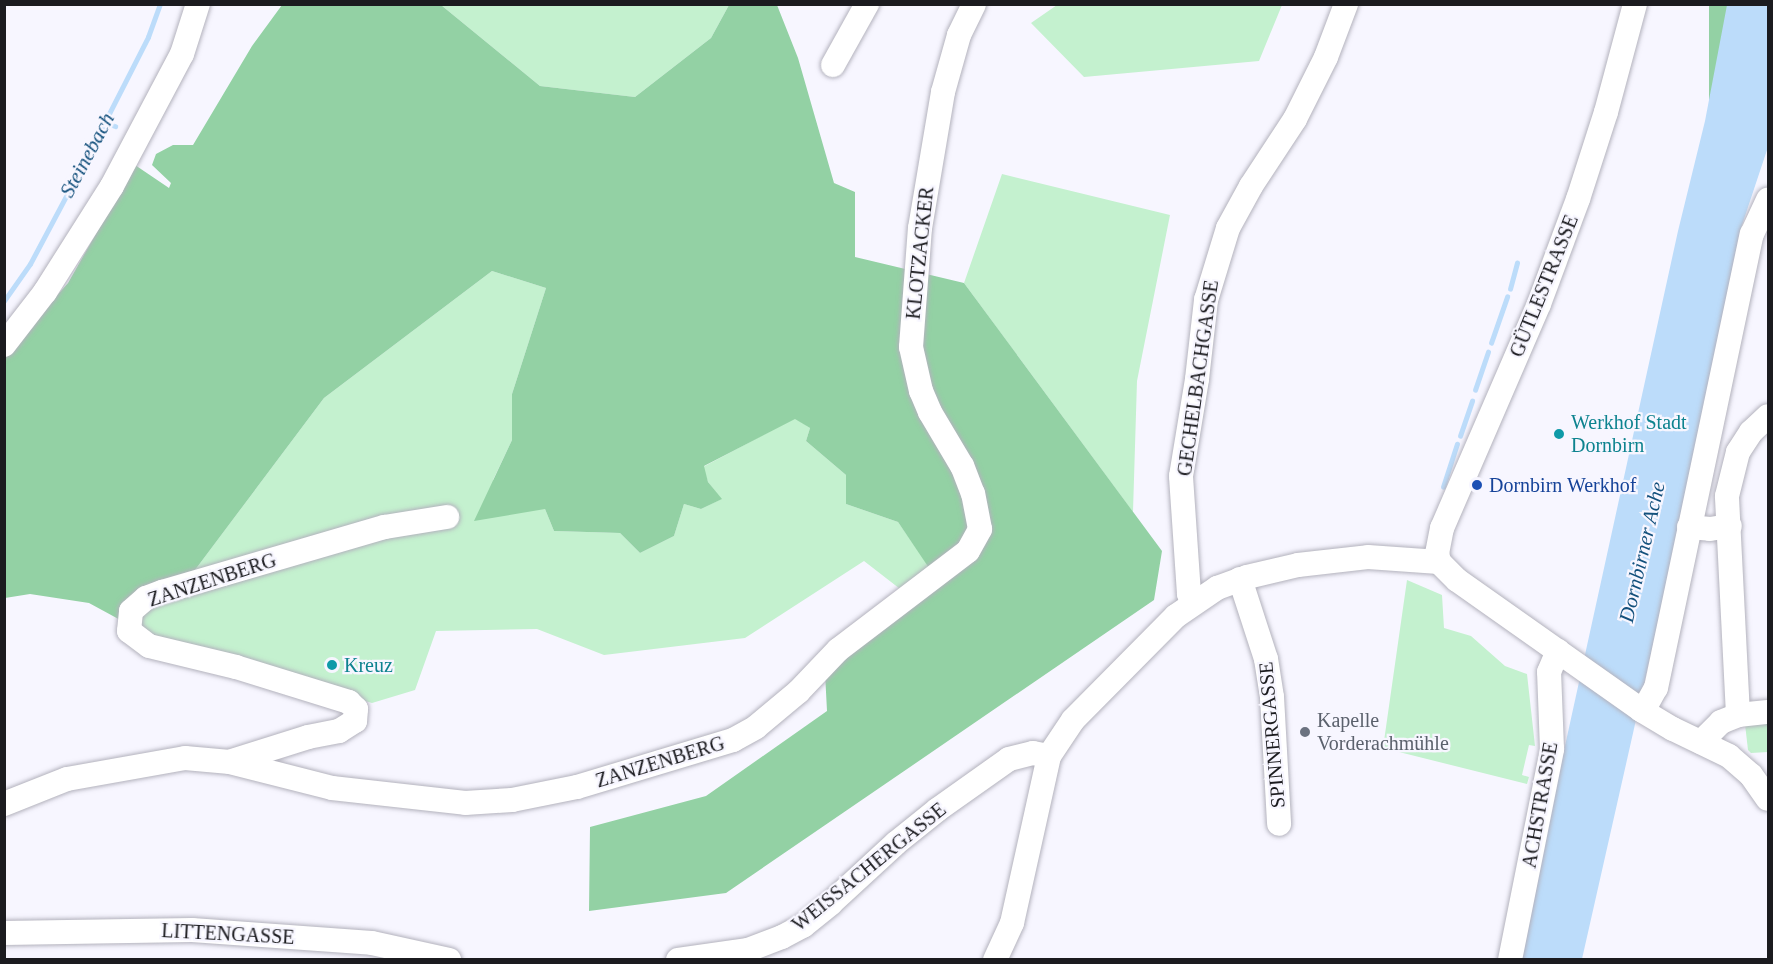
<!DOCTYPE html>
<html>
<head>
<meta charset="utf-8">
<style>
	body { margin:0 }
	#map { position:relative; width:1773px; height:964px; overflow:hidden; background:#f7f6ff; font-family:Georgia,serif }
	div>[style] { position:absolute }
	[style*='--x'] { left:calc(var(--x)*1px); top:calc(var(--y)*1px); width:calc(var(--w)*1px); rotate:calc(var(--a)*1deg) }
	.green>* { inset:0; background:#c4f1cf }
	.forest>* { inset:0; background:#93d1a4; transform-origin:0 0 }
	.water>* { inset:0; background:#bcdcfa }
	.stream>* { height:4.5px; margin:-2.25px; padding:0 2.25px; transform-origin:2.25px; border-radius:2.25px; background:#bcdcfa }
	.roads { filter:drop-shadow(0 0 2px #b3b2bd) drop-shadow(0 0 2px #b3b2bd) }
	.minor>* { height:24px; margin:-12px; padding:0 12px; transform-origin:12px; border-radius:12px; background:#fff }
	.dots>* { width:16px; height:16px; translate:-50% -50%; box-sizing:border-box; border:3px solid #f7f6ff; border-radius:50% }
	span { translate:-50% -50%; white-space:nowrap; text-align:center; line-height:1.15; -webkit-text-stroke:4.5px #f7f6ff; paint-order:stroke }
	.street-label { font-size:20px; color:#1b1b1f }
	.culture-label { font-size:20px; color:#0d838f }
	.left { translate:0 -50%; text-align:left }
	.transit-label { font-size:20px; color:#164399 }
	.worship-label { font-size:20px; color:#5b616d }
	.water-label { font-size:21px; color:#13507c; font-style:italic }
	.frame { position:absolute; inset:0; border:6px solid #1b1b1f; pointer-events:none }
</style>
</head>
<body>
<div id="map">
	<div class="green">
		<div style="clip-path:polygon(441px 5px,729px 5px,711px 38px,635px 97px,540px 86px)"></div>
		<div style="clip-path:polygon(1057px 5px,1057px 4px,1282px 5px,1259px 61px,1084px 77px,1031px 23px)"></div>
		<div style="clip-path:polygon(1002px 174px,1170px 215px,1137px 381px,1133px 512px,964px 283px)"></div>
		<div style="clip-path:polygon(492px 271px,546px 288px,512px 394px,512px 440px,493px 480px,545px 509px,554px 531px,620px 533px,640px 553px,674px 536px,684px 504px,701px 509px,721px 499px,708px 482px,703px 467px,795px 418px,810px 428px,806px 441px,846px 475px,846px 504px,898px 522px,930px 568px,904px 592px,864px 561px,745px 638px,604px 655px,537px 629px,436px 631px,415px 690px,372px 703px,179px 647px,124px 622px,192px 574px,324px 398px)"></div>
		<div style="clip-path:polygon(1407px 580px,1442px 595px,1444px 628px,1471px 636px,1505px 666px,1527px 674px,1535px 746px,1529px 745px,1522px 775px,1529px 777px,1527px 784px,1383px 748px)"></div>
		<div style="clip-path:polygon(1768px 721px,1768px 752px,1751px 753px,1748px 750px,1745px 724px)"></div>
	</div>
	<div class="forest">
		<div style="clip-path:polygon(282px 5px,441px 5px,540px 86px,635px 97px,711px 38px,729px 5px,777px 5px,798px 58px,834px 183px,855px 192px,855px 257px,964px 283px,1162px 551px,1154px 600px,726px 893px,589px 911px,590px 827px,706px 796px,827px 711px,825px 673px,929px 568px,898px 522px,846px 504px,846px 475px,806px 441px,810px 428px,795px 419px,704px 466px,708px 482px,722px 499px,701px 509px,684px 504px,674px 536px,640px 553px,620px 533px,554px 531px,545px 509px,474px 521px,512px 440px,512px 394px,546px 288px,492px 271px,324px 398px,192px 574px,124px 622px,89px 603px,30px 594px,5px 598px,4px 356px,68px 283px,135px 165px,169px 188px,171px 183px,152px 165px,156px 154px,173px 145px,193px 145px,252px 46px)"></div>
		<div style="left:1709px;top:5px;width:18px;height:112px"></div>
	</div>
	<div class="water">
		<div style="clip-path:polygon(1727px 5px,1768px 5px,1768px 147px,1740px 231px,1692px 472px,1582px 959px,1518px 960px,1678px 231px,1705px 121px)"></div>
	</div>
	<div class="stream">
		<div style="--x:104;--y:122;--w:12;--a:20"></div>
		<div style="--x:1510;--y:289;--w:27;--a:-75"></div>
		<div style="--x:4;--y:301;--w:45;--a:-54.9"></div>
		<div style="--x:30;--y:264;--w:126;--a:-62"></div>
		<div style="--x:89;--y:153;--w:130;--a:-63"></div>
		<div style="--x:148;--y:37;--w:35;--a:-70"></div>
		<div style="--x:1491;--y:343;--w:49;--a:-70.8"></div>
		<div style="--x:1475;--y:390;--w:40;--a:-71.1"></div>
		<div style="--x:1460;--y:436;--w:37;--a:-71"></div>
		<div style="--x:1443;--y:487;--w:45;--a:-72"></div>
	</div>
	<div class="roads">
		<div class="minor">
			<div style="--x:1635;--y:4;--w:112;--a:105"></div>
			<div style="--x:1606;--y:112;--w:91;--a:107.8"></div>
			<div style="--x:1578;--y:199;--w:112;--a:110.4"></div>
			<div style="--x:1539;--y:304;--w:244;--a:113.4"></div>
			<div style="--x:1442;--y:528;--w:25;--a:101"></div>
			<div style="--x:1437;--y:553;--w:9;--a:77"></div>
			<div style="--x:1439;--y:562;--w:25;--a:45"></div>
			<div style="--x:1457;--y:580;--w:225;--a:35.2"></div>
			<div style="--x:1641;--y:710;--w:37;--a:31"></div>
			<div style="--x:1673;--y:729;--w:62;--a:25.7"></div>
			<div style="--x:1729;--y:756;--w:29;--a:41"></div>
			<div style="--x:1751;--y:775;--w:29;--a:55"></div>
			<div style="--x:833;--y:65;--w:70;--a:-60.9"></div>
			<div style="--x:4;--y:345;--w:67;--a:-52.3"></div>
			<div style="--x:45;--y:292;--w:125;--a:-57.7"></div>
			<div style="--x:112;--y:186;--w:149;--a:-62.1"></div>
			<div style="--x:182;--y:54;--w:52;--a:-72.3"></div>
			<div style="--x:1689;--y:527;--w:21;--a:5"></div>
			<div style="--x:1710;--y:529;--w:20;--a:-9"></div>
			<div style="--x:1240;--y:579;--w:84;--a:72"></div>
			<div style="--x:1266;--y:659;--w:38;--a:81"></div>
			<div style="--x:1272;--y:697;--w:127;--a:86.8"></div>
			<div style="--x:1193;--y:603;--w:10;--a:-114"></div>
			<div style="--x:1189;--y:594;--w:118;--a:-93.9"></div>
			<div style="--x:1181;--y:476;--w:98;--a:-80.6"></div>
			<div style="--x:1197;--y:379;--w:80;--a:-83.5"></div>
			<div style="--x:1206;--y:300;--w:75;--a:-73"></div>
			<div style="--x:1228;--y:228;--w:48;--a:-61.3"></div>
			<div style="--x:1251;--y:186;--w:80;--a:-56.7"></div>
			<div style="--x:1295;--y:119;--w:69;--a:-63.4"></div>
			<div style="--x:1326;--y:57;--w:57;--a:-69.3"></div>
			<div style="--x:1643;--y:711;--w:26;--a:-61"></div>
			<div style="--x:1656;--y:688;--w:464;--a:-78.1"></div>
			<div style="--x:1752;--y:234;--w:38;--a:-65"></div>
			<div style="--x:1738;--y:715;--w:219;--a:-92.9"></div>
			<div style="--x:1727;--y:496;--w:45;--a:-76"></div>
			<div style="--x:1738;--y:452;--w:24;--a:-57"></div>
			<div style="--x:1751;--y:432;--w:23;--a:-43"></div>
			<div style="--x:1701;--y:742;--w:28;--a:-45"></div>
			<div style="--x:1721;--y:722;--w:18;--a:-22"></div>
			<div style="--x:1738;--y:715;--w:30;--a:-6"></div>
			<div style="--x:232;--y:761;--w:80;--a:-17.5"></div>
			<div style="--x:308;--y:737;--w:32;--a:-11"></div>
			<div style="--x:339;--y:731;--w:19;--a:-32"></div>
			<div style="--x:355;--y:721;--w:12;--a:-85"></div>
			<div style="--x:356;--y:709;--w:10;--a:-135"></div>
			<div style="--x:349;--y:702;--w:118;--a:-162.8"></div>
			<div style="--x:236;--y:667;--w:89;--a:-166.4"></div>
			<div style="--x:149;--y:646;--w:25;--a:-143"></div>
			<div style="--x:129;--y:631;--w:20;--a:-84"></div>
			<div style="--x:131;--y:611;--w:20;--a:-41"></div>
			<div style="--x:146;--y:598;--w:17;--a:-21"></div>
			<div style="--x:162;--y:592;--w:232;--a:-16.3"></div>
			<div style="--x:385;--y:527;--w:63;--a:-9.2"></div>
			<div style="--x:4;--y:804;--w:68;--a:-21.6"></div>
			<div style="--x:67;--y:779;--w:120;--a:-10.1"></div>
			<div style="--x:185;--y:758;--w:45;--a:5.1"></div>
			<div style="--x:230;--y:762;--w:105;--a:14.3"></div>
			<div style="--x:332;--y:788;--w:134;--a:6.4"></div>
			<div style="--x:465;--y:803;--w:47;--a:-3.7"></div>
			<div style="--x:512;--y:800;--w:66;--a:-11.3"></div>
			<div style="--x:577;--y:787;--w:163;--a:-16.8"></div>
			<div style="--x:733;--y:740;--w:26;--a:-29"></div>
			<div style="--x:756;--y:727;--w:55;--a:-39.8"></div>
			<div style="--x:798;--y:692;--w:58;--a:-46.4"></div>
			<div style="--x:838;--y:650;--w:163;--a:-37.3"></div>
			<div style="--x:968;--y:551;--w:25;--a:-61"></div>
			<div style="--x:980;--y:529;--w:36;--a:-101"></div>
			<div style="--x:973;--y:494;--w:30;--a:-111"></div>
			<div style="--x:962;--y:466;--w:63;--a:-120.7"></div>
			<div style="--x:930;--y:412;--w:23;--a:-113"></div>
			<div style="--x:921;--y:391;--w:45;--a:-102.8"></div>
			<div style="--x:911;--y:347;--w:119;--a:-85.7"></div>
			<div style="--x:920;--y:228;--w:138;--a:-80.4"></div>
			<div style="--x:943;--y:92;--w:59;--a:-74.3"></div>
			<div style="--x:959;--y:35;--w:34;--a:-64"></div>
			<div style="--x:4;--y:933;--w:188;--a:-0.9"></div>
			<div style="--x:192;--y:930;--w:180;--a:4.1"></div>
			<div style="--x:372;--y:943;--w:79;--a:12.4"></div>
			<div style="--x:678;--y:960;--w:71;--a:-8.1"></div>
			<div style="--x:748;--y:950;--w:36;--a:-21"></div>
			<div style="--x:782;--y:937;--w:24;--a:-28"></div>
			<div style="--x:803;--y:926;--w:36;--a:-39"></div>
			<div style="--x:831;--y:903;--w:88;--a:-42.7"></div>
			<div style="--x:896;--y:843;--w:53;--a:-38.8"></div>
			<div style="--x:937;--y:810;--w:88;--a:-35.3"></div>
			<div style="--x:1009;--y:759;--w:25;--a:-14"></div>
			<div style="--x:1033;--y:753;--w:16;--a:11"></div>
			<div style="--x:995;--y:960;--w:41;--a:-65.3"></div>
			<div style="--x:1012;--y:923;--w:171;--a:-77.5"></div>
			<div style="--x:1049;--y:756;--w:43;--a:-56.3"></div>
			<div style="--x:1073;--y:720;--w:146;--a:-45.3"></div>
			<div style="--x:1176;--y:616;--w:50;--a:-34.3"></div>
			<div style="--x:1217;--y:588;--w:32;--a:-20"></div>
			<div style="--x:1247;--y:577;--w:52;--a:-13.2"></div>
			<div style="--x:1298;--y:565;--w:70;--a:-6.5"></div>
			<div style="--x:1368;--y:557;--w:71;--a:4"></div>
			<div style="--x:1510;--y:960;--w:215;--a:-78.7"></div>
			<div style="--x:1552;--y:749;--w:77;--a:-92.2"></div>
			<div style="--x:1549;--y:672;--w:23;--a:-67"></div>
		</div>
	</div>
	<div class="dots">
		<div style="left:1559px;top:434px;background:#0f9aa8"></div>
		<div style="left:1477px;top:485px;background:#1a4fb4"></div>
		<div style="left:332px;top:665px;background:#0f9aa8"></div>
		<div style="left:1305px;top:732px;background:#6b7280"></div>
	</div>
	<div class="street-label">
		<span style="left:920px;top:253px;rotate:-84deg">KLOTZACKER</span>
		<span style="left:1544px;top:286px;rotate:-68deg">GÜTLESTRASSE</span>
		<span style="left:1198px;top:378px;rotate:-82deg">GECHELBACHGASSE</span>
		<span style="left:212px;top:580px;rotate:-18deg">ZANZENBERG</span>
		<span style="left:1272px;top:735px;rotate:-95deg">SPINNERGASSE</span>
		<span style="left:660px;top:762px;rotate:-17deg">ZANZENBERG</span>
		<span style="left:1540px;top:805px;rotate:-80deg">ACHSTRASSE</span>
		<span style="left:869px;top:867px;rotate:-39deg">WEISSACHERGASSE</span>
		<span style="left:228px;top:934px;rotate:3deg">LITTENGASSE</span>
	</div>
	<div class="culture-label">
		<span class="left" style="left:1571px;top:434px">Werkhof Stadt<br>Dornbirn</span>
		<span class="left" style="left:344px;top:665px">Kreuz</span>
	</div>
	<div class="transit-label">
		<span class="left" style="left:1489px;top:485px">Dornbirn Werkhof</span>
	</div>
	<div class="worship-label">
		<span class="left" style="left:1317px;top:732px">Kapelle<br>Vorderachmühle</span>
	</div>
	<div class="water-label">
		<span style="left:87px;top:155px;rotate:-62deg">Steinebach</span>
		<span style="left:1642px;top:552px;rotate:-77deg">Dornbirner Ache</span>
	</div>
	<div class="frame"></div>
</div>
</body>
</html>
